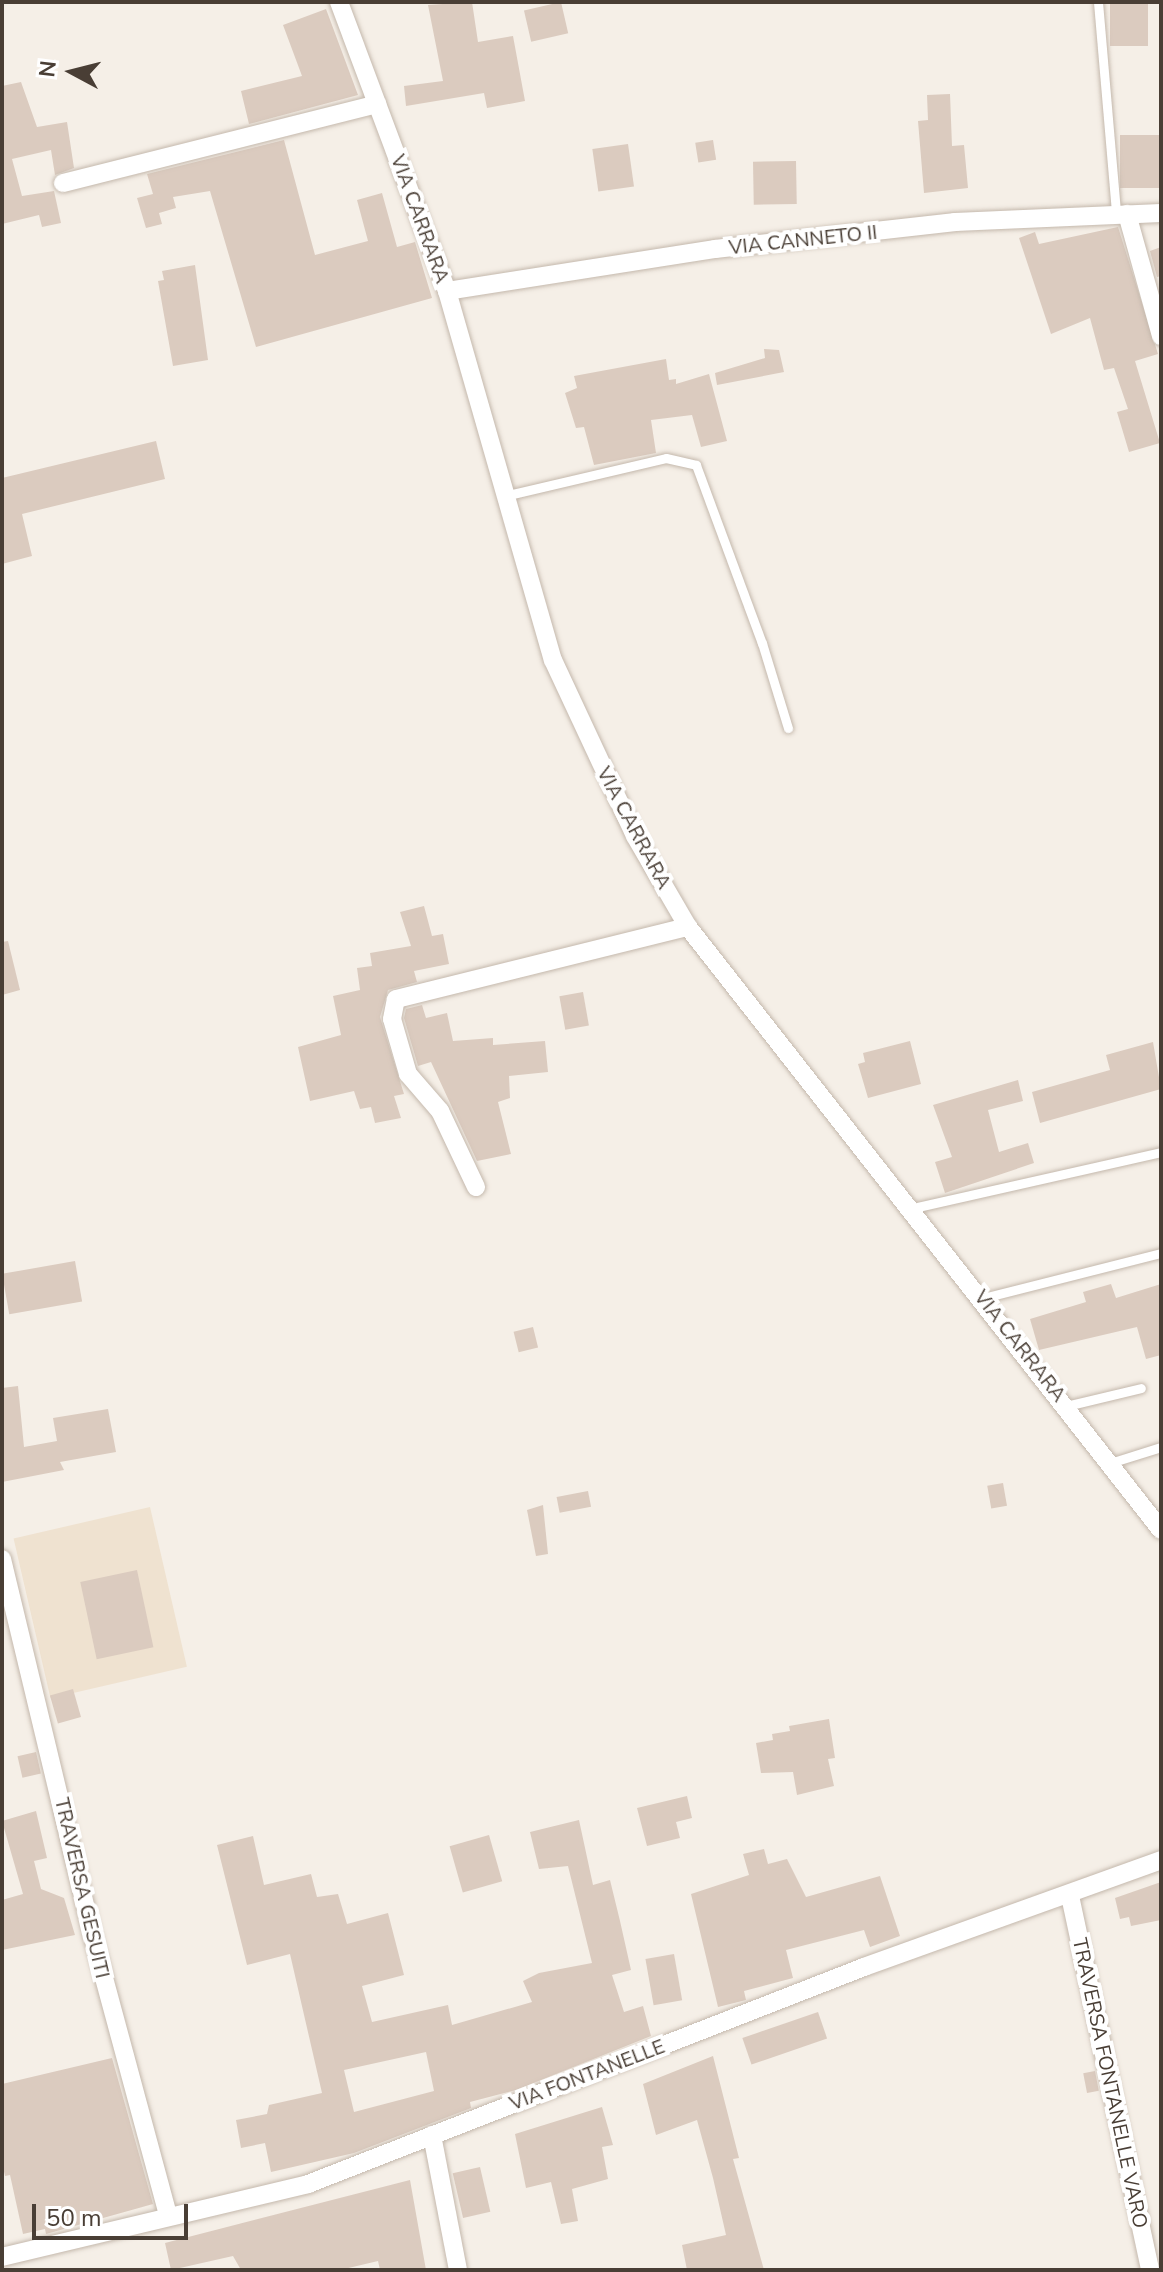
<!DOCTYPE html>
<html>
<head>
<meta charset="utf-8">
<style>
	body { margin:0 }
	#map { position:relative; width:1163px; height:2272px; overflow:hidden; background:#f5efe7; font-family:"Nunito Sans",sans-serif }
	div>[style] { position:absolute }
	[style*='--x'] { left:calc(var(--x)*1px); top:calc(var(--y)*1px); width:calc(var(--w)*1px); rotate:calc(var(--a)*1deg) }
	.education>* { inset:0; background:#efe2d0; transform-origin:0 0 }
	.building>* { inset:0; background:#dbcbbf; transform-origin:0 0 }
	.roads { filter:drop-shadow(0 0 2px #c4b8ac) drop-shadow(0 0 2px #c4b8ac) }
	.service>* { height:9px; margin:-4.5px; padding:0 4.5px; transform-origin:4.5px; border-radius:4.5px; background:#fff }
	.minor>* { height:18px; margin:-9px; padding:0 9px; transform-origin:9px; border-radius:9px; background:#fff }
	span { translate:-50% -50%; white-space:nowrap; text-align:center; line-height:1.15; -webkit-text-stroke:8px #fff; paint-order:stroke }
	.street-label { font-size:20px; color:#493e35 }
	.frame { position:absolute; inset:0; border:4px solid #493e35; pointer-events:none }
	.north { position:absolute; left:32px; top:32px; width:80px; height:80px; -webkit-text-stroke:6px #fff; paint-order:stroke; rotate:277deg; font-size:22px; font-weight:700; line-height:32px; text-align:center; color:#493e35 }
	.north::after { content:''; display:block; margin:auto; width:28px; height:36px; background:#493e35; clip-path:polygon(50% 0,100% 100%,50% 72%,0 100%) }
	.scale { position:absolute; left:32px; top:2204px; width:156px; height:36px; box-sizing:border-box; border:4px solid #493e35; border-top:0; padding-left:10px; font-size:24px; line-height:28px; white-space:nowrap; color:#493e35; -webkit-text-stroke:6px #fff; paint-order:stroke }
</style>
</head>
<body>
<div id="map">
	<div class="education">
		<div style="left:150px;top:1507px;width:164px;height:140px;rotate:77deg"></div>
	</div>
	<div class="building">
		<div style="clip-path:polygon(472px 2px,478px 42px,513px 36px,525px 101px,487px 108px,484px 93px,406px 106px,404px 86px,443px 81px,428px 5px)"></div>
		<div style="left:561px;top:2px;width:32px;height:38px;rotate:77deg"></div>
		<div style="left:1110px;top:2px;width:38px;height:44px"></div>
		<div style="clip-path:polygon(326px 9px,358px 95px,249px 124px,241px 91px,302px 76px,283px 25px)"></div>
		<div style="clip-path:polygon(21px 82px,37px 127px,67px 122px,74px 168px,55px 175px,51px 150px,12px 159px,22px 196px,54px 191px,61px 223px,42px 227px,39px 215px,2px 224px,2px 86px)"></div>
		<div style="clip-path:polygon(950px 94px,952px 146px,964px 145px,968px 188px,924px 193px,918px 121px,928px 120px,927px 95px)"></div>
		<div style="left:1120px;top:135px;width:41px;height:53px"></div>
		<div style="clip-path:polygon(284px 140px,315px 255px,368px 241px,357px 200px,382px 193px,397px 247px,415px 242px,432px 298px,256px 347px,210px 191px,173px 197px,176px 208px,159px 213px,162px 224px,146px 228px,137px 198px,153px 194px,147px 174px)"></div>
		<div style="left:713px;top:140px;width:20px;height:18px;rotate:81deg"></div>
		<div style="left:628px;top:144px;width:43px;height:36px;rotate:82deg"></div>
		<div style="left:796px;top:161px;width:43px;height:43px;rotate:89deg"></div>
		<div style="clip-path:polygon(1118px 227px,1158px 354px,1135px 361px,1160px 443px,1129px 452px,1117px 412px,1128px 409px,1114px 368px,1104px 370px,1090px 318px,1051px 334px,1019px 238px,1035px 232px,1039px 244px)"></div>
		<div style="clip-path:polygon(1161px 247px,1161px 276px,1157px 277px,1150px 251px)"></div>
		<div style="clip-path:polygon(195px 265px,208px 360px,173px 366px,158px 281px,164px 280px,162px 271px)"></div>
		<div style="clip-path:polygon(764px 349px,779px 350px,784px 372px,717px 385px,715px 373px,765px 358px)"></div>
		<div style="clip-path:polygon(666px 359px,669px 380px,676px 379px,676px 384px,709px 374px,727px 441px,701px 447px,692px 415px,651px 420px,656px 453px,594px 465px,584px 427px,576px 428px,565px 393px,577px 388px,574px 376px)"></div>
		<div style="clip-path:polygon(156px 441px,165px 479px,22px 514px,32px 556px,2px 564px,2px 478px)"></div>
		<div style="clip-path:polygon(424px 906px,432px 936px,443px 934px,449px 964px,414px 971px,417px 982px,388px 990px,380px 1017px,404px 1094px,394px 1096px,401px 1118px,375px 1123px,371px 1107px,360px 1109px,354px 1091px,310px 1101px,298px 1047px,341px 1035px,333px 996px,360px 990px,357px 968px,372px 966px,370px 953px,411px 946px,400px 912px)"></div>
		<div style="clip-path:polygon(8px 941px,20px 990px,2px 995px,2px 942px)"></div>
		<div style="left:583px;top:992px;width:34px;height:24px;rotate:80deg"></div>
		<div style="clip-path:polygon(422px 1005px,426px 1018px,447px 1013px,453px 1041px,493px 1038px,493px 1045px,545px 1041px,548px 1072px,509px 1076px,510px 1098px,498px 1102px,511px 1154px,477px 1161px,431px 1062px,418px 1066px,404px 1018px,406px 1009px)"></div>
		<div style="clip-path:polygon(910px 1041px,921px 1084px,868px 1098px,858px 1064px,865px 1062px,863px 1053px)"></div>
		<div style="clip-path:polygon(1153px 1042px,1161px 1089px,1040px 1123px,1032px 1092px,1110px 1070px,1106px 1055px)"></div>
		<div style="clip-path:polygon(1018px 1080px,1023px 1101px,988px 1110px,999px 1152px,1028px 1143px,1034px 1163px,945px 1193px,935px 1162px,952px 1157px,933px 1105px)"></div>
		<div style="left:75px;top:1261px;width:41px;height:74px;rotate:80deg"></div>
		<div style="clip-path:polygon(1111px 1284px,1116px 1298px,1161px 1284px,1161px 1355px,1146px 1359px,1137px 1327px,1039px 1350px,1030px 1319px,1086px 1302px,1083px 1292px)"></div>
		<div style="left:533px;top:1327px;width:21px;height:20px;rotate:76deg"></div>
		<div style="clip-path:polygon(18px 1386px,24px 1447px,57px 1441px,53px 1418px,108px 1409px,116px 1452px,60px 1462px,64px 1470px,2px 1482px,2px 1388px)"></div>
		<div style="left:1003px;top:1483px;width:23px;height:16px;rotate:80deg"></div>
		<div style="left:588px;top:1491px;width:16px;height:32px;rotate:79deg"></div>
		<div style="clip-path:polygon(543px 1505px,548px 1554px,536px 1556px,527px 1510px)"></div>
		<div style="left:137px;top:1570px;width:79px;height:58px;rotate:78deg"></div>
		<div style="left:73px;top:1689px;width:29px;height:24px;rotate:74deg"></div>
		<div style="clip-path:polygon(829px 1719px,835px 1758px,828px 1759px,834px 1786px,797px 1795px,793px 1772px,761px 1773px,756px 1743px,773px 1740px,772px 1734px,790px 1731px,789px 1726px)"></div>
		<div style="left:36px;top:1752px;width:22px;height:19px;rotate:77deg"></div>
		<div style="clip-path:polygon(687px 1796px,692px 1818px,676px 1822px,680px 1838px,647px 1846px,637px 1808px)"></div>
		<div style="clip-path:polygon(36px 1811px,47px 1858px,34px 1861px,41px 1889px,64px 1898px,75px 1935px,2px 1950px,2px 1900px,23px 1894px,2px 1821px)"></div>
		<div style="clip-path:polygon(evenodd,579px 1820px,593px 1885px,610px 1880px,620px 1921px,631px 1970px,612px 1975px,624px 2012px,643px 2006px,651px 2036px,516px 2090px,470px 2102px,471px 2108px,354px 2153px,271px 2172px,265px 2143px,241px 2148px,236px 2120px,267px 2114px,269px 2105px,322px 2093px,290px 1954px,247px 1965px,217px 1845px,253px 1836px,264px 1885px,311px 1874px,317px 1897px,338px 1894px,347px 1924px,388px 1913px,404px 1975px,362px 1986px,372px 2022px,448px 2005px,452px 2025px,532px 2002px,523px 1981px,539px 1973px,592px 1963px,568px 1866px,539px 1869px,530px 1832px,579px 1820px,426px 2052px,434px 2091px,354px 2112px,344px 2070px,426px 2052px)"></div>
		<div style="left:489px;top:1835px;width:48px;height:41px;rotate:74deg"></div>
		<div style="clip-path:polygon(764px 1849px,768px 1864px,787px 1859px,806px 1897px,880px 1876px,900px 1936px,870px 1947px,864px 1930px,786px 1950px,793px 1978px,744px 1991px,746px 2000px,718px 2007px,691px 1894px,749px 1875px,743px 1854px)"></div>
		<div style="clip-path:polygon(1161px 1882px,1161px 1920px,1131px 1926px,1129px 1917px,1120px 1919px,1115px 1898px)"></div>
		<div style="left:674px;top:1954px;width:47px;height:29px;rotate:80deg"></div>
		<div style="left:818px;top:2012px;width:28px;height:80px;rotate:71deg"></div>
		<div style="clip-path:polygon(713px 2056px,739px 2158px,733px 2159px,764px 2270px,687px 2270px,682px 2245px,726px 2235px,713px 2178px,697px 2120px,656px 2135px,643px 2084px)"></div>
		<div style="clip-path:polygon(112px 2058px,153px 2204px,46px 2234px,45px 2229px,23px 2234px,10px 2175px,5px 2176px,2px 2163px,2px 2084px)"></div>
		<div style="left:1095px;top:2071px;width:20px;height:12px;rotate:79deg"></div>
		<div style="clip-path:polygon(602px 2107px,613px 2145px,602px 2147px,608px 2179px,572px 2189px,578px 2221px,561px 2224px,551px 2182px,526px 2188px,515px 2134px)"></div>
		<div style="left:480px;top:2167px;width:46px;height:28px;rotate:77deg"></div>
		<div style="clip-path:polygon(410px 2180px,426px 2270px,380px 2270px,378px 2261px,340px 2270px,241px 2270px,233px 2256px,171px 2270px,165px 2243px)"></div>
	</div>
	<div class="roads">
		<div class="service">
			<div style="--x:1098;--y:2;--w:212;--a:85.1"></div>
			<div style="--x:504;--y:496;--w:166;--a:-13.2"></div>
			<div style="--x:666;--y:458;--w:31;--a:13"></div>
			<div style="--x:696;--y:465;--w:190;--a:69.7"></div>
			<div style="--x:762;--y:643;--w:89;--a:73"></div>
			<div style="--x:913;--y:1208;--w:254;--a:-12.7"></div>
			<div style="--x:983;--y:1298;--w:184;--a:-14.2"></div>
			<div style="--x:1066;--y:1406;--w:77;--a:-13.5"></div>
			<div style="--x:1110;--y:1463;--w:53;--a:-17.4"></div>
		</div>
		<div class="minor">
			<div style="--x:339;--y:2;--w:309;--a:69.5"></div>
			<div style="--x:447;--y:291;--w:384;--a:74"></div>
			<div style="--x:553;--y:660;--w:194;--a:65"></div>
			<div style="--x:635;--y:836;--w:105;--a:59.8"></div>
			<div style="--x:688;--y:927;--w:766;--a:51.89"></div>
			<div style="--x:63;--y:183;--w:324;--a:-14.1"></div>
			<div style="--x:1127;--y:214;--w:127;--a:74.4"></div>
			<div style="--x:447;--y:291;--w:271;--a:-8.9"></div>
			<div style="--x:715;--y:249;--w:242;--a:-6.4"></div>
			<div style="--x:955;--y:222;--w:206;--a:-2.5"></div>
			<div style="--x:476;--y:1187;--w:84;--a:-115.3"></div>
			<div style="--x:440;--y:1111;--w:49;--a:-130.9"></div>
			<div style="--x:408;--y:1074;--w:57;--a:-106.2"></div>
			<div style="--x:392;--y:1019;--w:20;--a:-79"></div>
			<div style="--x:396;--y:999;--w:301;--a:-13.9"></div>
			<div style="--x:2;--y:1559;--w:389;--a:76.5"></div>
			<div style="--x:93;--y:1937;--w:288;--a:74.9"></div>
			<div style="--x:1070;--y:1896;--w:382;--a:77.9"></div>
			<div style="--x:432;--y:2135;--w:137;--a:79.1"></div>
			<div style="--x:2;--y:2257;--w:315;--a:-13.4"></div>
			<div style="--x:308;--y:2184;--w:597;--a:-21.32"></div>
			<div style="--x:864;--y:1967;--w:316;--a:-19.8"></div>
		</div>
	</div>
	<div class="street-label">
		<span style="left:420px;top:219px;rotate:70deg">VIA CARRARA</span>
		<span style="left:803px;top:240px;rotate:-6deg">VIA CANNETO II</span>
		<span style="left:634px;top:828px;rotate:62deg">VIA CARRARA</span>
		<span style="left:1020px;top:1346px;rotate:52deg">VIA CARRARA</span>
		<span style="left:82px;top:1888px;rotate:77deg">TRAVERSA GESUITI</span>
		<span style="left:587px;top:2075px;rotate:-21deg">VIA FONTANELLE</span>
		<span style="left:1110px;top:2083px;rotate:78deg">TRAVERSA FONTANELLE VARO</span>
	</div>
	<div class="frame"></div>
	<div class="north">N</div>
	<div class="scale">50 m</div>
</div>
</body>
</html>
